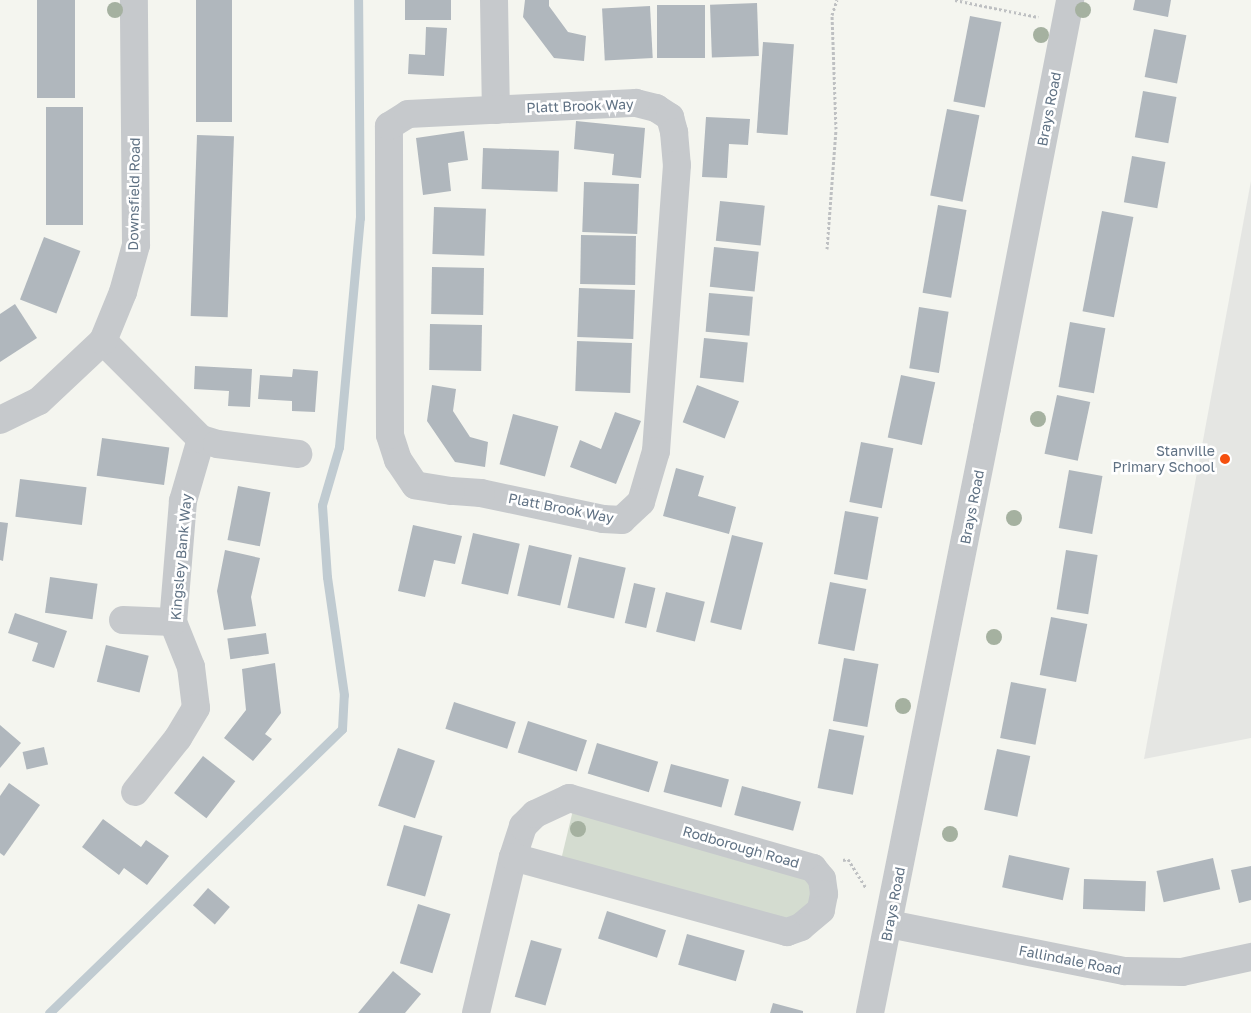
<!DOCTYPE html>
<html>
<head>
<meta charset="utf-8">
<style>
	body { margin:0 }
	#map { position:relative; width:1251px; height:1013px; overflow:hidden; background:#f4f5ef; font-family:"Golos Text",sans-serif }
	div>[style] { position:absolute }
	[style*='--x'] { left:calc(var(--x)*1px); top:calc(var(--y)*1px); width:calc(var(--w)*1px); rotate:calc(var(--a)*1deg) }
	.built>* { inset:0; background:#e5e6e3 }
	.green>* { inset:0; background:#d4dcd0 }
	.stream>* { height:9px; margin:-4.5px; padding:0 4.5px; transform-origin:4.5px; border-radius:4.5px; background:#c0cbd1 }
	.building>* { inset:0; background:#b0b7bd; transform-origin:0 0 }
	.path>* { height:3px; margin-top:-1.5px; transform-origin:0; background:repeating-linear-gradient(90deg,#bec0c2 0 2.5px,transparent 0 5px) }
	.minor>* { height:28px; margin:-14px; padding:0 14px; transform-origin:14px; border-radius:14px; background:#c6c9cc }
	.tertiary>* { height:28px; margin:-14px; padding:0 14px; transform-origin:14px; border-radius:14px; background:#c6c9cc }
	.trees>* { width:16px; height:16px; margin:-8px; border-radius:50%; background:#a5b1a0 }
	.dots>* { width:14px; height:14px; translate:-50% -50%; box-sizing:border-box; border:2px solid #fff; border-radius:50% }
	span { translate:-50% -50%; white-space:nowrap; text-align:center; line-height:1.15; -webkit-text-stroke:5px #fff; paint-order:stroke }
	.street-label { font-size:14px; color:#607284 }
	.poi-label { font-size:14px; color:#607284 }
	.right { translate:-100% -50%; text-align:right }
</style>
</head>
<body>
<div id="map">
	<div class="built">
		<div style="clip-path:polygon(1251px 181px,1251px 738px,1144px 759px)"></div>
	</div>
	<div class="green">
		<div style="clip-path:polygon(573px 810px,810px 880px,815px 900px,795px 918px,762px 917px,561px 860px)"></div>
	</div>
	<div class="stream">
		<div style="--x:49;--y:1013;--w:408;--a:-44.1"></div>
		<div style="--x:342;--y:729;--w:34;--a:-87"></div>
		<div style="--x:344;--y:695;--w:119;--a:-98.2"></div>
		<div style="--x:327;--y:577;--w:72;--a:-94"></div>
		<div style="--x:322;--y:505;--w:60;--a:-73.7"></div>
		<div style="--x:339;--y:447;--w:230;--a:-84.8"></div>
		<div style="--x:360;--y:218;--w:218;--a:-90.5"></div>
	</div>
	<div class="building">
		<div style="left:37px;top:0;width:38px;height:98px"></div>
		<div style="left:196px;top:0;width:36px;height:122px"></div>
		<div style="left:405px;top:0;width:46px;height:20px"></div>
		<div style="clip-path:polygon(525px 0,549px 0,549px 6px,568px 32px,586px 36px,584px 61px,554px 58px,523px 17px)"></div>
		<div style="clip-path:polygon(1135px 0,1171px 0,1168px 17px,1133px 10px)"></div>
		<div style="left:757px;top:3px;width:53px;height:47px;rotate:88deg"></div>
		<div style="left:657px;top:5px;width:48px;height:53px"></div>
		<div style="left:650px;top:6px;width:52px;height:48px;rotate:87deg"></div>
		<div style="left:970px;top:16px;width:32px;height:87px;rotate:11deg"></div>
		<div style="clip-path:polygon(426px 27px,447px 28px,444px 76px,408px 74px,409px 54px,425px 55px)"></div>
		<div style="left:1154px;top:29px;width:33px;height:49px;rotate:11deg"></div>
		<div style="left:763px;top:42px;width:31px;height:91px;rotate:4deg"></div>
		<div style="left:1143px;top:91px;width:34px;height:47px;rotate:10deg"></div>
		<div style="left:46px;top:107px;width:37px;height:118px"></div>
		<div style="left:947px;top:109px;width:33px;height:88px;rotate:11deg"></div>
		<div style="clip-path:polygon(706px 117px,750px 119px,748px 145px,729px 144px,727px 178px,702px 177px)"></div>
		<div style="clip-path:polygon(576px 121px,645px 128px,641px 178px,612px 175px,614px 154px,574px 149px)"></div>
		<div style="clip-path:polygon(464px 131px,468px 160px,448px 163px,451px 191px,423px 195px,416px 138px)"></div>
		<div style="left:197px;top:135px;width:37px;height:181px;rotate:2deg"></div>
		<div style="left:483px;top:148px;width:76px;height:41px;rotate:2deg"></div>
		<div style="left:1132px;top:156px;width:34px;height:47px;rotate:10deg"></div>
		<div style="left:584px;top:182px;width:55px;height:50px;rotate:2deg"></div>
		<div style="left:720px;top:201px;width:45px;height:40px;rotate:6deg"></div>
		<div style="left:938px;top:205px;width:29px;height:89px;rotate:10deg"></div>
		<div style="left:434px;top:207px;width:52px;height:47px;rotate:2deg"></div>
		<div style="left:1102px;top:211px;width:32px;height:102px;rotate:11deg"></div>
		<div style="left:581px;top:235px;width:55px;height:49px;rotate:1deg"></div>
		<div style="left:44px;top:237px;width:39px;height:67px;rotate:21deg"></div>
		<div style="left:714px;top:247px;width:45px;height:40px;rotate:6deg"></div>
		<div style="left:432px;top:267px;width:52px;height:47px;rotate:1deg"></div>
		<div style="left:579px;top:288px;width:56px;height:49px;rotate:2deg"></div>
		<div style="left:709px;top:293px;width:44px;height:39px;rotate:5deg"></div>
		<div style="clip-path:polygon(15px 304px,37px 338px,0 362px,0 314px)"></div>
		<div style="left:919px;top:307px;width:30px;height:62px;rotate:9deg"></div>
		<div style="left:1070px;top:322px;width:36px;height:66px;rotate:10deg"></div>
		<div style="left:430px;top:324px;width:52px;height:46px;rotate:1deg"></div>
		<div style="left:704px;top:338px;width:44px;height:40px;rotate:6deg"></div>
		<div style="left:577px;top:341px;width:55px;height:50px;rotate:2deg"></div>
		<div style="clip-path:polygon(195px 366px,252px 369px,250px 407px,228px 406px,229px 391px,194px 389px)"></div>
		<div style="clip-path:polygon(293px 369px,318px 371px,315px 412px,292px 411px,292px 401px,258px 399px,260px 375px,292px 377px)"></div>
		<div style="left:901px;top:375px;width:35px;height:64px;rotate:12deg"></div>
		<div style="clip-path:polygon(432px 385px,456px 389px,453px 411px,470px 437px,488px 442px,485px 467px,455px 462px,427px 421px)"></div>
		<div style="left:697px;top:385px;width:45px;height:40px;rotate:21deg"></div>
		<div style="left:1057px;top:395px;width:34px;height:60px;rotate:12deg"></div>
		<div style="clip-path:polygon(615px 412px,641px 421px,616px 484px,570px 467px,580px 440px,601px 449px)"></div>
		<div style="left:513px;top:414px;width:47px;height:52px;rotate:15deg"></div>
		<div style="left:102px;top:438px;width:68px;height:38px;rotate:8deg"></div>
		<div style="left:861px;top:442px;width:33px;height:61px;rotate:11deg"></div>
		<div style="clip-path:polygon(676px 468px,704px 476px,698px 496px,736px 507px,729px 534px,663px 516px)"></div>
		<div style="left:1069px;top:470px;width:34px;height:59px;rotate:10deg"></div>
		<div style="left:20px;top:479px;width:67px;height:38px;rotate:7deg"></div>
		<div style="left:238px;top:486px;width:33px;height:55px;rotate:11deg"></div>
		<div style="left:845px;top:511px;width:34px;height:64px;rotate:10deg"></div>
		<div style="clip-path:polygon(0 522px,8px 523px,3px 561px,0 560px)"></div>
		<div style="clip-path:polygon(413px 525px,462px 536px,455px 564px,434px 560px,425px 597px,398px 591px)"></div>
		<div style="left:473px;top:533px;width:48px;height:52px;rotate:13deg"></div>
		<div style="left:732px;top:535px;width:32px;height:90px;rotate:14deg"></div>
		<div style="left:529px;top:545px;width:44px;height:52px;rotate:13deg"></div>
		<div style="clip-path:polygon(225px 550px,260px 558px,251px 597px,256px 626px,224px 630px,217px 591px)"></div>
		<div style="left:1066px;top:550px;width:32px;height:60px;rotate:9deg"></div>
		<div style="left:579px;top:557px;width:48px;height:52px;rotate:13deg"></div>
		<div style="left:50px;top:577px;width:48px;height:36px;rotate:8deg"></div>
		<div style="left:830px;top:582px;width:37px;height:63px;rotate:11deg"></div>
		<div style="left:634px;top:583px;width:22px;height:41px;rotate:13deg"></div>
		<div style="left:666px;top:592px;width:40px;height:41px;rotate:14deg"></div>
		<div style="clip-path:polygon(15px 613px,67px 631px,54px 668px,32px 661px,38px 643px,8px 633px)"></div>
		<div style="left:1051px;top:617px;width:37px;height:59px;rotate:11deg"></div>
		<div style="left:266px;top:633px;width:21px;height:39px;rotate:82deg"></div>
		<div style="left:106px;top:645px;width:44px;height:38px;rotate:14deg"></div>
		<div style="left:844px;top:658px;width:35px;height:64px;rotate:10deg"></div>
		<div style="clip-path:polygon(275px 663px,281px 713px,265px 734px,272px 739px,253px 761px,224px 738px,246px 710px,242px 669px)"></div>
		<div style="left:1011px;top:682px;width:36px;height:57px;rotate:11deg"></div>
		<div style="left:454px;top:702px;width:65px;height:28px;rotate:18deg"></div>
		<div style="left:528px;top:721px;width:62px;height:33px;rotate:18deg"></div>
		<div style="clip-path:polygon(0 725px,21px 743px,0 768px)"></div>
		<div style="left:829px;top:729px;width:36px;height:60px;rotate:11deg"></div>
		<div style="left:597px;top:743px;width:64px;height:32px;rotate:17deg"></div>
		<div style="left:44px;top:747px;width:18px;height:22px;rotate:77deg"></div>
		<div style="left:398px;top:748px;width:39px;height:61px;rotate:19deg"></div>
		<div style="left:997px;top:749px;width:34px;height:62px;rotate:12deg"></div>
		<div style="left:203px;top:756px;width:41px;height:47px;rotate:38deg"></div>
		<div style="left:671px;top:764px;width:60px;height:29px;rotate:15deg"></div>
		<div style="clip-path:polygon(9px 783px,40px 805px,4px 856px,0 853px,0 796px)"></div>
		<div style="left:742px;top:786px;width:61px;height:30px;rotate:15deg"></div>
		<div style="clip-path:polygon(103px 819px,141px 847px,146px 840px,169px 856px,147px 885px,124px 868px,119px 875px,82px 847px)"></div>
		<div style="left:404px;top:825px;width:40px;height:63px;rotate:16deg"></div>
		<div style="left:1009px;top:855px;width:62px;height:33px;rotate:12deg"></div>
		<div style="left:1213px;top:858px;width:32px;height:58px;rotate:77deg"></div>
		<div style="clip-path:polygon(1251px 866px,1251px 900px,1239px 903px,1231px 870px)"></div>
		<div style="left:1084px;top:879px;width:62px;height:30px;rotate:2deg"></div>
		<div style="left:208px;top:888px;width:29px;height:23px;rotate:41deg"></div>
		<div style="left:418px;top:904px;width:34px;height:62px;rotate:17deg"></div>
		<div style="left:607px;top:911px;width:62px;height:29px;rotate:18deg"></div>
		<div style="left:687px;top:934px;width:60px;height:32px;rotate:16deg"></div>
		<div style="left:531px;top:940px;width:32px;height:59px;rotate:16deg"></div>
		<div style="clip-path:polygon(393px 971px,421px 994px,405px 1013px,358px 1013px)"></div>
		<div style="clip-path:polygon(773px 1003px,803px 1011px,803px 1013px,770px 1013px)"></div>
	</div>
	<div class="path">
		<div style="--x:955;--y:0;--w:85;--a:11.6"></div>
		<div style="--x:827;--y:249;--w:120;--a:-85.7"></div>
		<div style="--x:836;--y:129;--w:114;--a:-92"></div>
		<div style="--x:832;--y:15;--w:16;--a:-72"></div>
		<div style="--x:843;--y:860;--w:5;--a:-11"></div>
		<div style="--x:848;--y:859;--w:34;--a:58"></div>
	</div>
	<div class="minor">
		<div style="--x:494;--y:0;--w:110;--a:89"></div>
		<div style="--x:636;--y:103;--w:21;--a:14"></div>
		<div style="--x:656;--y:108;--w:17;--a:33"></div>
		<div style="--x:670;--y:117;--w:16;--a:75"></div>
		<div style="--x:674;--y:132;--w:33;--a:85"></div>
		<div style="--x:677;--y:165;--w:287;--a:94.2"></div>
		<div style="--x:656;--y:451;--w:53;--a:106.4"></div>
		<div style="--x:641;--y:502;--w:26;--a:137"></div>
		<div style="--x:622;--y:520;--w:19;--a:-177"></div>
		<div style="--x:603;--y:519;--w:125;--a:-168"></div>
		<div style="--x:481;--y:493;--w:30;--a:-176"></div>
		<div style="--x:451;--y:491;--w:36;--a:-171"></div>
		<div style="--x:415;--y:485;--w:30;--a:-124"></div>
		<div style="--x:398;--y:460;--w:26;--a:-108"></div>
		<div style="--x:390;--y:435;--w:309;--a:-90.2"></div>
		<div style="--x:389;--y:126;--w:22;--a:-32"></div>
		<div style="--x:408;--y:114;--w:228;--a:-2.8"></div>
		<div style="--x:103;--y:341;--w:139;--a:45"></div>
		<div style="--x:201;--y:439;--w:65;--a:106.2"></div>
		<div style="--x:183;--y:501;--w:121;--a:94.7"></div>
		<div style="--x:173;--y:622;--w:48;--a:68.2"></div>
		<div style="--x:191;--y:667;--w:41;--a:83"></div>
		<div style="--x:196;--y:708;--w:35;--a:121"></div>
		<div style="--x:178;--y:738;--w:69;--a:128.5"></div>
		<div style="--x:0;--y:420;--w:43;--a:-26"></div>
		<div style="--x:39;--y:401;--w:88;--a:-43.2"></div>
		<div style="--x:103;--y:341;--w:53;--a:-67.8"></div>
		<div style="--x:123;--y:292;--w:49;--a:-74.5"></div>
		<div style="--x:136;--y:245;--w:245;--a:-90.5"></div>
		<div style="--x:201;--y:439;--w:17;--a:17"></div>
		<div style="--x:217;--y:444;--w:82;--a:7"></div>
		<div style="--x:123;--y:620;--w:50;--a:2.3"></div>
		<div style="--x:889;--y:924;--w:241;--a:11.3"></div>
		<div style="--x:1125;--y:971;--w:57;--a:1"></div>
		<div style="--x:1182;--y:972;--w:71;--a:-12.3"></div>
		<div style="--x:476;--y:1013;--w:160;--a:-76.7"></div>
		<div style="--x:513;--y:857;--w:33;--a:-72"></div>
		<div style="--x:523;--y:826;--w:17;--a:-45"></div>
		<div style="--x:535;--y:814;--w:38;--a:-25"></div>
		<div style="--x:569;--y:798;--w:254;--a:16"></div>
		<div style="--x:813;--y:868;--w:14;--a:51"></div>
		<div style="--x:822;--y:879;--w:15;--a:82"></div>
		<div style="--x:824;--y:894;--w:16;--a:101"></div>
		<div style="--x:821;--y:910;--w:26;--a:140"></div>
		<div style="--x:801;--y:927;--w:15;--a:160"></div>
		<div style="--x:787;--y:932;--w:284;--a:-164.7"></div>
	</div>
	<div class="tertiary">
		<div style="--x:870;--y:1013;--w:597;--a:-78.69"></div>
		<div style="--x:987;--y:428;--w:436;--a:-79"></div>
	</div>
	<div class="trees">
		<div style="left:115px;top:10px"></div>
		<div style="left:1083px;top:10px"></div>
		<div style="left:1041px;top:35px"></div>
		<div style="left:1038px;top:419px"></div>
		<div style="left:1014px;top:518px"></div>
		<div style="left:994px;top:637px"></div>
		<div style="left:903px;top:706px"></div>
		<div style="left:578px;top:829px"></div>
		<div style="left:950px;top:834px"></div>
	</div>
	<div class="dots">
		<div style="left:1225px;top:459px;background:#f5500f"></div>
	</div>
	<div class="street-label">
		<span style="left:580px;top:106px;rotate:-2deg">Platt Brook Way</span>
		<span style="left:1049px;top:109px;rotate:-79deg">Brays Road</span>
		<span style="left:134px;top:194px;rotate:-89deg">Downsfield Road</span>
		<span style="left:972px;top:507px;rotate:-79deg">Brays Road</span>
		<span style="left:561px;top:508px;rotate:11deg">Platt Brook Way</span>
		<span style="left:181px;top:557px;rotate:-85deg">Kingsley Bank Way</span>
		<span style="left:741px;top:847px;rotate:16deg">Rodborough Road</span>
		<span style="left:893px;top:904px;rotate:-79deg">Brays Road</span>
		<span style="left:1070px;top:960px;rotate:11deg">Fallindale Road</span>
	</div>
	<div class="poi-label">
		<span class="right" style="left:1215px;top:459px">Stanville<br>Primary School</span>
	</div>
</div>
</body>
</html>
